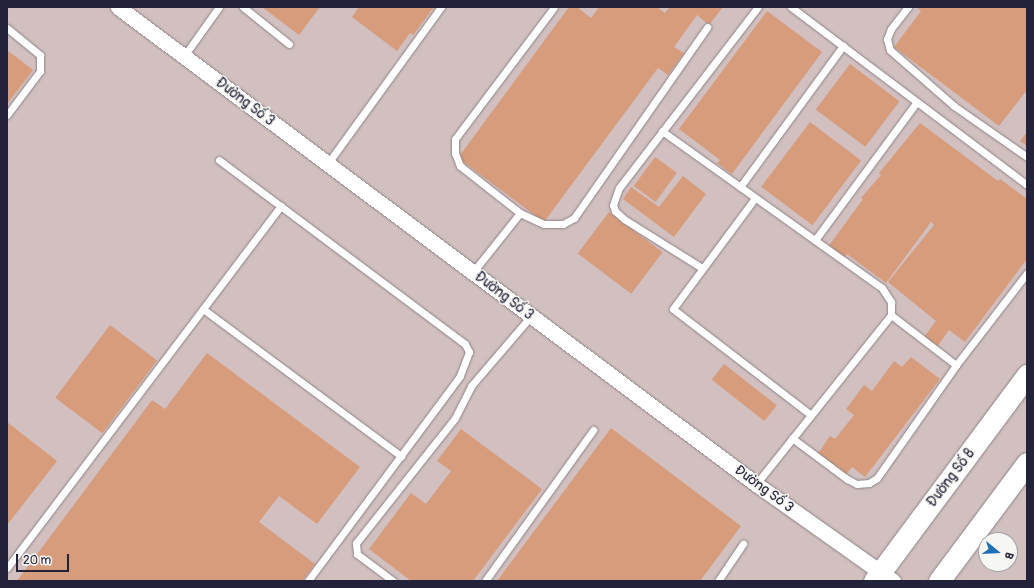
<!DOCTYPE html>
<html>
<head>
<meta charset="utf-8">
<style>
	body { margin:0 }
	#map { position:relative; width:1034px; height:588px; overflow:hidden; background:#f5e7d6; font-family:Pangolin,sans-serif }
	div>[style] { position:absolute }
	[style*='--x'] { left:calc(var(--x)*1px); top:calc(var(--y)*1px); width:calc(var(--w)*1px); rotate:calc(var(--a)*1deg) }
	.industrial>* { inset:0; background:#d2bfbf }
	.building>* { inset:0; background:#d69c7c; transform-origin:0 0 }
	.roads { filter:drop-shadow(0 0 1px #8c8488) drop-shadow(0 0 1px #8c8488) }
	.lane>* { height:7px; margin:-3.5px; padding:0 3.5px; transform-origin:3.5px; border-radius:3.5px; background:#fff }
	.street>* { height:15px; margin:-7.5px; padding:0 7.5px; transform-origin:7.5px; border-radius:7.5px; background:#fff }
	.secondary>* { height:21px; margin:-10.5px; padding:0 10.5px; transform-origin:10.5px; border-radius:10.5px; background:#fff }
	span { translate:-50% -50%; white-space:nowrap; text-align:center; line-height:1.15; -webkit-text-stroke:3px #f6f6f2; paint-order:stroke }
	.street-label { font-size:14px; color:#22223b }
	.frame { position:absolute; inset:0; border:8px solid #22223b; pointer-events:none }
	.north { position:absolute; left:978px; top:532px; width:40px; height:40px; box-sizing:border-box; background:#f6f6f2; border:1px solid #a1a1a9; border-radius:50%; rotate:108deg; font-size:11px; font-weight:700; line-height:16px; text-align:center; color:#22223b }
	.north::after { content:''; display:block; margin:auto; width:14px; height:18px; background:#1f6fb2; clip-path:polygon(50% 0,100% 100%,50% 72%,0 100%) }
	.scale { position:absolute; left:16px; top:554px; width:53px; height:18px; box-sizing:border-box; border:2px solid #22223b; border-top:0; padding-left:5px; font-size:12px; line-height:14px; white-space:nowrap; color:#22223b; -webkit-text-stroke:3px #f6f6f2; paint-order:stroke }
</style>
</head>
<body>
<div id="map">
	<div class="industrial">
		<div style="clip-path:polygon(evenodd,7px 7px,1027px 7px,1027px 581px,7px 581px,7px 7px,986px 540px,1010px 540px,1010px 564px,986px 564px,986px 540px)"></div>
	</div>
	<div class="building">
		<div style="clip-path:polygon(262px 7px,320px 7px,299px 35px)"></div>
		<div style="clip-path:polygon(359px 7px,434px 7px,413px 35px,410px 33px,397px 51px,352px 17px)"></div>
		<div style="clip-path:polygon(569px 7px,577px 7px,591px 18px,599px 7px,657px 7px,665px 13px,670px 7px,723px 7px,709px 25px,697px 15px,674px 47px,684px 53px,668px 75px,658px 68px,544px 222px,458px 158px)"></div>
		<div style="clip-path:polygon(919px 7px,1027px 7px,1027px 90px,999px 126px,894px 47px,921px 11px,918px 9px)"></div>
		<div style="clip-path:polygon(767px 11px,822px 52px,732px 174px,717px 163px,720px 160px,679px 129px)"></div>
		<div style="clip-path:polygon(7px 50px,33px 70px,7px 104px)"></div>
		<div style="left:850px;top:64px;width:62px;height:57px;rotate:37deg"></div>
		<div style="left:810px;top:122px;width:64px;height:81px;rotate:37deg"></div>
		<div style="clip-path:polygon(920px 123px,998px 181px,1000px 179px,1027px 199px,1027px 259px,965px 342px,949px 330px,937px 347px,924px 337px,936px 321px,888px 282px,934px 225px,931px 222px,886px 283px,847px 254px,843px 259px,828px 247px,863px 199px,861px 198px,881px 175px,879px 173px)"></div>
		<div style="clip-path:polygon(1027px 132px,1027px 146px,1020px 141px)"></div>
		<div style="left:655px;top:157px;width:27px;height:36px;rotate:36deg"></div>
		<div style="clip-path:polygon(683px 176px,706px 194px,674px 237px,623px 199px,631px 187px,659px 207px)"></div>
		<div style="left:609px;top:212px;width:67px;height:52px;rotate:37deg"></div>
		<div style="left:110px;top:325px;width:59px;height:91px;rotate:37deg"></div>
		<div style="clip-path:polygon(207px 353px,360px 467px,317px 524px,279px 496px,259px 522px,315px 564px,302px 581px,17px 581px,152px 400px,165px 409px)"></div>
		<div style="clip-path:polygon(911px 357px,940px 379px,865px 477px,852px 467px,845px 476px,817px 455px,830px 436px,835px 439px,854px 415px,846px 409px,864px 385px,872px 391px,894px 361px,902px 367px)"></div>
		<div style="left:724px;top:364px;width:67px;height:20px;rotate:38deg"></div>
		<div style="clip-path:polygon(7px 422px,57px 461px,7px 525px)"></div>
		<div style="clip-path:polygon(611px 428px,741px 526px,700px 581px,497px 581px)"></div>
		<div style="clip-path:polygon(461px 429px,542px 489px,473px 581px,411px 581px,369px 549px,411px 493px,426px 504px,451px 471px,437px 461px)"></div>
	</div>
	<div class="roads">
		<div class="lane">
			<div style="--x:243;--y:7;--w:59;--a:38.8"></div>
			<div style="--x:791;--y:7;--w:296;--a:37"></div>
			<div style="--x:908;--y:7;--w:28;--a:128"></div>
			<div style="--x:891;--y:29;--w:11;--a:112"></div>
			<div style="--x:887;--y:39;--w:11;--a:75"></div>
			<div style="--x:890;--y:50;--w:85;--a:41.2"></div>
			<div style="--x:954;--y:106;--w:89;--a:34.9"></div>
			<div style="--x:7;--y:28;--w:43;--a:39.3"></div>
			<div style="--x:40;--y:55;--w:16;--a:90"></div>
			<div style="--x:40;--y:71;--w:55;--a:126.9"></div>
			<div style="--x:184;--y:56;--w:60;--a:-54.5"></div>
			<div style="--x:662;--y:131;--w:270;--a:35.5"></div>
			<div style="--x:882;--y:288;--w:17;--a:57"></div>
			<div style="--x:891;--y:302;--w:13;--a:90"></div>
			<div style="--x:891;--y:315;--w:216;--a:128.6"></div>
			<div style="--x:219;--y:160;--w:307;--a:36.8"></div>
			<div style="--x:465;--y:344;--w:9;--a:63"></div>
			<div style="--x:469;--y:352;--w:26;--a:111"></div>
			<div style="--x:460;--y:376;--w:255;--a:126.6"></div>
			<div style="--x:328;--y:163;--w:193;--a:-54.1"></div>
			<div style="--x:740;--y:187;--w:175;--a:-53.9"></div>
			<div style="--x:755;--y:198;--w:138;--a:126.5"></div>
			<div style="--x:673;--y:309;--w:174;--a:37.5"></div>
			<div style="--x:520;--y:213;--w:26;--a:25"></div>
			<div style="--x:544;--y:224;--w:19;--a:0"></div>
			<div style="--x:563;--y:224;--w:13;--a:-29"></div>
			<div style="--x:574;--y:218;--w:233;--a:-55.1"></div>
			<div style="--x:815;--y:240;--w:170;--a:-53.6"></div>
			<div style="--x:702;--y:268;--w:92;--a:-147.9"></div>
			<div style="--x:624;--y:219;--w:12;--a:-138"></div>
			<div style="--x:615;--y:211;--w:6;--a:-108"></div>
			<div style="--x:613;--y:205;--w:18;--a:-71"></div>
			<div style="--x:619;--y:188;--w:228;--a:-52.5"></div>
			<div style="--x:473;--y:272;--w:75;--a:-51.5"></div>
			<div style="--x:520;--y:213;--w:76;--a:-141.9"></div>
			<div style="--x:460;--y:166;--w:14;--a:-111"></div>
			<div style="--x:455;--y:153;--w:14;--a:-90"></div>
			<div style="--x:455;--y:139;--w:165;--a:-53.1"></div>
			<div style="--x:203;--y:309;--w:247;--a:36.6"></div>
			<div style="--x:956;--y:365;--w:116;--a:-52.3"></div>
			<div style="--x:792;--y:438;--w:69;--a:36.7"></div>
			<div style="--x:847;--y:479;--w:11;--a:27"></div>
			<div style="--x:857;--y:484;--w:12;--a:-5"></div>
			<div style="--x:869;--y:483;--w:9;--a:-32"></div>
			<div style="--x:877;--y:478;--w:138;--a:-55"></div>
			<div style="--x:956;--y:365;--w:82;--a:-142.4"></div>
			<div style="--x:7;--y:568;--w:454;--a:-52.9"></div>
			<div style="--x:393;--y:581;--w:45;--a:-143.1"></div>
			<div style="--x:357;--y:554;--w:11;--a:-95"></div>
			<div style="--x:356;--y:543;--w:159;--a:-51.6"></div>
			<div style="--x:455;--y:418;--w:36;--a:-63"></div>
			<div style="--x:471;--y:386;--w:92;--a:-49.4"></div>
			<div style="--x:485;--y:581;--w:186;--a:-54.4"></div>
			<div style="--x:718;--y:581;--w:45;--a:-56"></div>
		</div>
		<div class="street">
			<div style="--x:118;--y:7;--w:797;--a:36.78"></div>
			<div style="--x:756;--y:484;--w:168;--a:35.3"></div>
		</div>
		<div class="secondary">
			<div style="--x:874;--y:581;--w:257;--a:-53.4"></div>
			<div style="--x:939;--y:581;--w:147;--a:-53.3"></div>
		</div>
	</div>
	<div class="street-label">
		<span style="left:245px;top:102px;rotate:37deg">Đường Số 3</span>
		<span style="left:504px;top:296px;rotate:37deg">Đường Số 3</span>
		<span style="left:951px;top:478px;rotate:-53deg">Đường Số 8</span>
		<span style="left:764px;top:489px;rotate:36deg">Đường Số 3</span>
	</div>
	<div class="frame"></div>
	<div class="north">B</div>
	<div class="scale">20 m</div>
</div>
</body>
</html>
